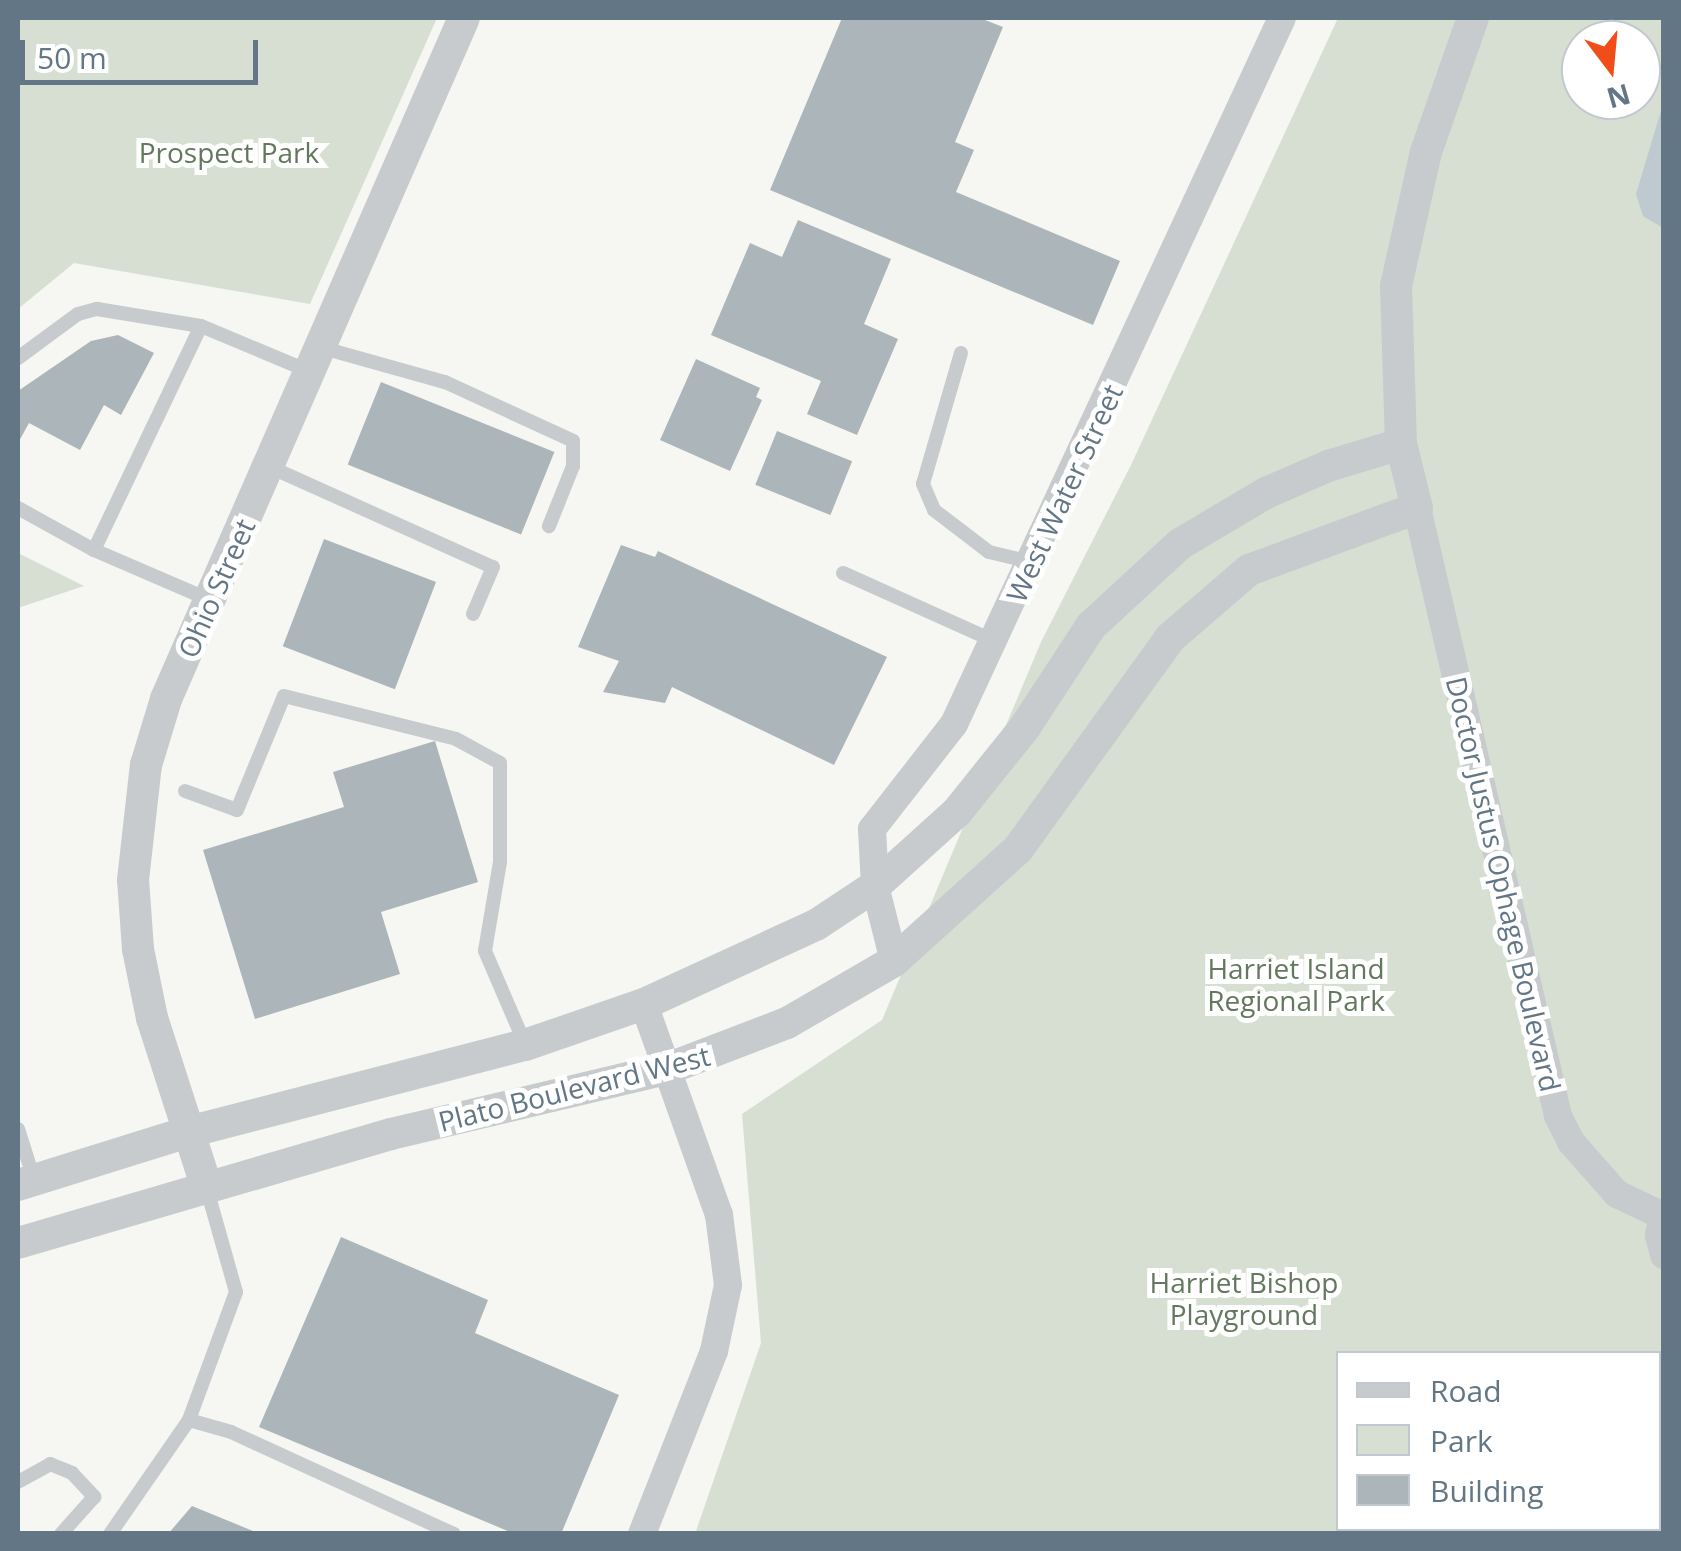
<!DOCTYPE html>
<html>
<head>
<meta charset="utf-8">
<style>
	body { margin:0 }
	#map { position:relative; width:1681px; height:1551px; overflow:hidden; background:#f6f6f2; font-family:"Open Sans",sans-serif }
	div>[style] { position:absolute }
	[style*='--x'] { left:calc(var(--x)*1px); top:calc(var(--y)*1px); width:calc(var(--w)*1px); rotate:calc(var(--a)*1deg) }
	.green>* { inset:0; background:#d7dfd3 }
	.water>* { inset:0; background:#becacf }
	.building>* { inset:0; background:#acb5ba; transform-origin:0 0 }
	.service>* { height:14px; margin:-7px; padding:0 7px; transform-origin:7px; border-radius:7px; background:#c8cbce }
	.minor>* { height:28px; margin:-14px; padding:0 14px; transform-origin:14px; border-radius:14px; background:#c8cbce }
	.tertiary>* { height:32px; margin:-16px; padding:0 16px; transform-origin:16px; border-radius:16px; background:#c8cbce }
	span { translate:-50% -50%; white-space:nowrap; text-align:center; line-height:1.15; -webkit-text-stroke:10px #fff; paint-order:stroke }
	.park-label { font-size:28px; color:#63785e }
	.street-label { font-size:28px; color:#637686 }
	.frame { position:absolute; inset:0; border:20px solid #637686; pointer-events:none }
	.legend { position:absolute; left:1336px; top:1351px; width:325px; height:180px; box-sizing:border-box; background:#fff; border:2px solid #c1c8cf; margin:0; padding:12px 18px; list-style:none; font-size:30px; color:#637686 }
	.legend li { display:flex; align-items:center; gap:20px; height:50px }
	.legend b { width:50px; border:2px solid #c1c8cf }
	.north { position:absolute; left:1561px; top:20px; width:100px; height:100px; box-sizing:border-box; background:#fff; border:2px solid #c1c8cf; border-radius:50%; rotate:164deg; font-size:28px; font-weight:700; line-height:40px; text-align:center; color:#637686 }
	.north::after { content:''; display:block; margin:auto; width:35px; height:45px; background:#f14d18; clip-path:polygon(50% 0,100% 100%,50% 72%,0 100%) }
	.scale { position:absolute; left:20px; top:40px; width:238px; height:45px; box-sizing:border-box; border:5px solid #637686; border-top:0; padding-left:12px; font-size:30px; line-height:35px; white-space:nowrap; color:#637686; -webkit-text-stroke:8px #fff; paint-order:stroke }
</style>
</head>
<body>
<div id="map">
	<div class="green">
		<div style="clip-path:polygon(18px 18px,437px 18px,310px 304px,74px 263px,18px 309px)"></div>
		<div style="clip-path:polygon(evenodd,1338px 18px,1663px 18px,1663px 1533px,695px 1534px,761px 1343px,742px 1114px,882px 1020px,1041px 642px,1131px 465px,1338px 18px,1581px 40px,1641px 40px,1641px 100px,1581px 100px,1581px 40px,1338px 18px,1338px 1354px,1658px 1354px,1658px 1528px,1338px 1528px,1338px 1354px)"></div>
		<div style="clip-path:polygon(18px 553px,84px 586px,18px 608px)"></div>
	</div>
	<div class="water">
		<div style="clip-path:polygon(1663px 104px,1663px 228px,1643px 216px,1636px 194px)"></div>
	</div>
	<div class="building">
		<div style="clip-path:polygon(842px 18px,980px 18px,1003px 27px,955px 142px,974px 150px,956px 192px,1120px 261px,1093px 325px,770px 190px)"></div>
		<div style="clip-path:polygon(798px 220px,891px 259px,864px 324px,898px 339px,857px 435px,807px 414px,821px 381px,711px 335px,750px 243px,782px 257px)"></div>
		<div style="clip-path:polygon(118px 335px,154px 353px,121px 415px,104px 405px,80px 450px,29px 423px,18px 443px,18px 391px,91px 341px)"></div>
		<div style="clip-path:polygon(696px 359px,760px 388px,756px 397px,762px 400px,730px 471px,660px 440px)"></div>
		<div style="left:381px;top:382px;width:187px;height:89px;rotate:22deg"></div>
		<div style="left:777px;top:431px;width:81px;height:58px;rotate:22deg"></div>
		<div style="left:324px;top:539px;width:120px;height:115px;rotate:21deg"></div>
		<div style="clip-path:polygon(621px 545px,655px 557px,658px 551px,887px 657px,834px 765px,672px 687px,665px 703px,603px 692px,619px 661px,578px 647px)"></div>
		<div style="clip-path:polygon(435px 741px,478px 882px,381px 912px,400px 974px,255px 1019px,203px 850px,344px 807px,333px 772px)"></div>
		<div style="clip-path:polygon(341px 1237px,488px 1300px,475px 1333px,619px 1395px,561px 1534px,515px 1534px,259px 1427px)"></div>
		<div style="clip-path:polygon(1664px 1488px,1664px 1534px,1560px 1534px,1562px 1528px,1658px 1528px)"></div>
		<div style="clip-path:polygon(192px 1506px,258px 1533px,258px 1534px,168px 1534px)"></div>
	</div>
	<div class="service">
		<div style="--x:323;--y:348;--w:127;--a:15.6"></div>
		<div style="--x:445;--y:382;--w:141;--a:24.7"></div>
		<div style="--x:573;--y:441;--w:25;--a:90"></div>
		<div style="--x:573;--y:466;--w:65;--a:111.8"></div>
		<div style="--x:961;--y:353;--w:136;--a:106.2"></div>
		<div style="--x:923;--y:484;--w:28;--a:67"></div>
		<div style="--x:934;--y:510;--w:69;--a:37.4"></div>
		<div style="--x:989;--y:552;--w:43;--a:13.4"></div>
		<div style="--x:18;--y:358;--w:74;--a:-36.3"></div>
		<div style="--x:78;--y:314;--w:20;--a:-15"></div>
		<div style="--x:97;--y:309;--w:105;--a:9.3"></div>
		<div style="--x:270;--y:467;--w:244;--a:24.2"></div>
		<div style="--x:493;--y:567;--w:51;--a:113.1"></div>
		<div style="--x:18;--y:508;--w:87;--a:28.9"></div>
		<div style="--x:843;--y:573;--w:166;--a:24.2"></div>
		<div style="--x:210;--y:600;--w:126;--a:-156.7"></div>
		<div style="--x:94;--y:550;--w:248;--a:-64.5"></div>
		<div style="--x:201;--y:326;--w:119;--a:22.7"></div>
		<div style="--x:185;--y:791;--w:55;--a:20.1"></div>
		<div style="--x:237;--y:810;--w:123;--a:-67.6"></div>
		<div style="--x:284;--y:696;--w:177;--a:14"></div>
		<div style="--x:456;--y:739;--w:50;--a:28.6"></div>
		<div style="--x:500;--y:763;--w:99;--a:90"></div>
		<div style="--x:500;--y:862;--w:90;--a:99.6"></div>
		<div style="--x:485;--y:951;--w:101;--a:66.7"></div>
		<div style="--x:18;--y:1129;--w:52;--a:72.3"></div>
		<div style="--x:206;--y:1186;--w:110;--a:74.2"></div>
		<div style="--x:236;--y:1292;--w:136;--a:110.2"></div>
		<div style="--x:189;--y:1420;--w:44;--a:15.9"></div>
		<div style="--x:231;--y:1432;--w:245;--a:24.6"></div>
		<div style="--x:18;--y:1482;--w:37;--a:-29"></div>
		<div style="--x:50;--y:1464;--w:24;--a:22"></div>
		<div style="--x:72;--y:1473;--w:33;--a:47"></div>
		<div style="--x:94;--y:1497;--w:50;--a:131.7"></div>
		<div style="--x:110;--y:1534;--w:139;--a:-55.3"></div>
	</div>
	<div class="minor">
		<div style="--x:1417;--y:508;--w:624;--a:76.94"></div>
		<div style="--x:1558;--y:1116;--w:29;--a:63"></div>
		<div style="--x:1571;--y:1142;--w:69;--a:48.5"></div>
		<div style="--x:1617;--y:1194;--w:49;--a:25.5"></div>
		<div style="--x:894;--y:961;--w:77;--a:-104.2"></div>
		<div style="--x:875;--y:886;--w:57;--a:-93"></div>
		<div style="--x:872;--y:829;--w:133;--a:-52"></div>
		<div style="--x:954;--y:724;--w:778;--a:-65.08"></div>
		<div style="--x:1664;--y:1213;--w:23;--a:103"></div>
		<div style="--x:1659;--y:1235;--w:21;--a:76"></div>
		<div style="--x:642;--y:1534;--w:197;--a:-68.5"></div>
		<div style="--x:714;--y:1351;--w:67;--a:-78"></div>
		<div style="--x:728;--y:1285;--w:71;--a:-97.3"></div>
		<div style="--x:719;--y:1215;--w:224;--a:-109.6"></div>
	</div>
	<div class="tertiary">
		<div style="--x:18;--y:1185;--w:178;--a:-17.3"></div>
		<div style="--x:188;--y:1132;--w:348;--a:-14.5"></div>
		<div style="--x:525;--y:1045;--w:126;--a:-19"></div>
		<div style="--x:644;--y:1004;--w:189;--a:-24.7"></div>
		<div style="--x:816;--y:925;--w:71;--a:-33.5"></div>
		<div style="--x:875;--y:886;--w:110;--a:-42.1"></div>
		<div style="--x:957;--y:812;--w:109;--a:-51.3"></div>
		<div style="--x:1025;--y:727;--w:121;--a:-56.8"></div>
		<div style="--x:1091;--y:626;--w:121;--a:-42.7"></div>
		<div style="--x:1180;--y:544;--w:100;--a:-30.7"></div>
		<div style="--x:1266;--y:493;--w:68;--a:-23.5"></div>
		<div style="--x:1328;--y:466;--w:76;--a:-16.8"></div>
		<div style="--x:206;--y:1185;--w:176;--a:-107.9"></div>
		<div style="--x:152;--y:1018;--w:70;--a:-101.5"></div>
		<div style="--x:138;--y:949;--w:69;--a:-94.1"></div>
		<div style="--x:133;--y:880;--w:116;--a:-83.6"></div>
		<div style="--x:146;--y:765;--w:69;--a:-73.1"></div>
		<div style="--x:166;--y:699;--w:743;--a:-66.37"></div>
		<div style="--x:18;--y:1243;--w:389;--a:-16.3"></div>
		<div style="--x:391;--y:1134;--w:284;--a:-13.3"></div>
		<div style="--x:667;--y:1069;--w:129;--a:-21"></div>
		<div style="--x:787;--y:1023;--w:124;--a:-30.1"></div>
		<div style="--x:894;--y:961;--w:167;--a:-42.1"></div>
		<div style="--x:1018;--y:849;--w:260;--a:-54.2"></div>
		<div style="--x:1170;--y:638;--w:104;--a:-40.7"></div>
		<div style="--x:1249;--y:570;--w:179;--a:-20.3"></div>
		<div style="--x:1417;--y:508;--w:66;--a:-104"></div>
		<div style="--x:1401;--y:444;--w:158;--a:-91.8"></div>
		<div style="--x:1396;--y:286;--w:137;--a:-77.4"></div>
		<div style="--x:1426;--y:152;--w:142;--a:-70.7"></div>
	</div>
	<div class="park-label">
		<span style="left:229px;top:152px">Prospect Park</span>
		<span style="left:1296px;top:984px">Harriet Island<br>Regional Park</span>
		<span style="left:1244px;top:1298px">Harriet Bishop<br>Playground</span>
	</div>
	<div class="street-label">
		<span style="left:1064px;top:493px;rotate:-65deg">West Water Street</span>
		<span style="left:216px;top:588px;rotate:-66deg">Ohio Street</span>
		<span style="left:1504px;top:884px;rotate:77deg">Doctor Justus Ophage Boulevard</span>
		<span style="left:574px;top:1088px;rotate:-14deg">Plato Boulevard West</span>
	</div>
	<div class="frame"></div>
	<ul class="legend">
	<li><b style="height:12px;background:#c8cbce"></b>Road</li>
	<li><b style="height:28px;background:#d7dfd3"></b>Park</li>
	<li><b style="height:28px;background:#acb5ba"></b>Building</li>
	</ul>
	<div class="north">N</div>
	<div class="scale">50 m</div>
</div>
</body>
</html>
